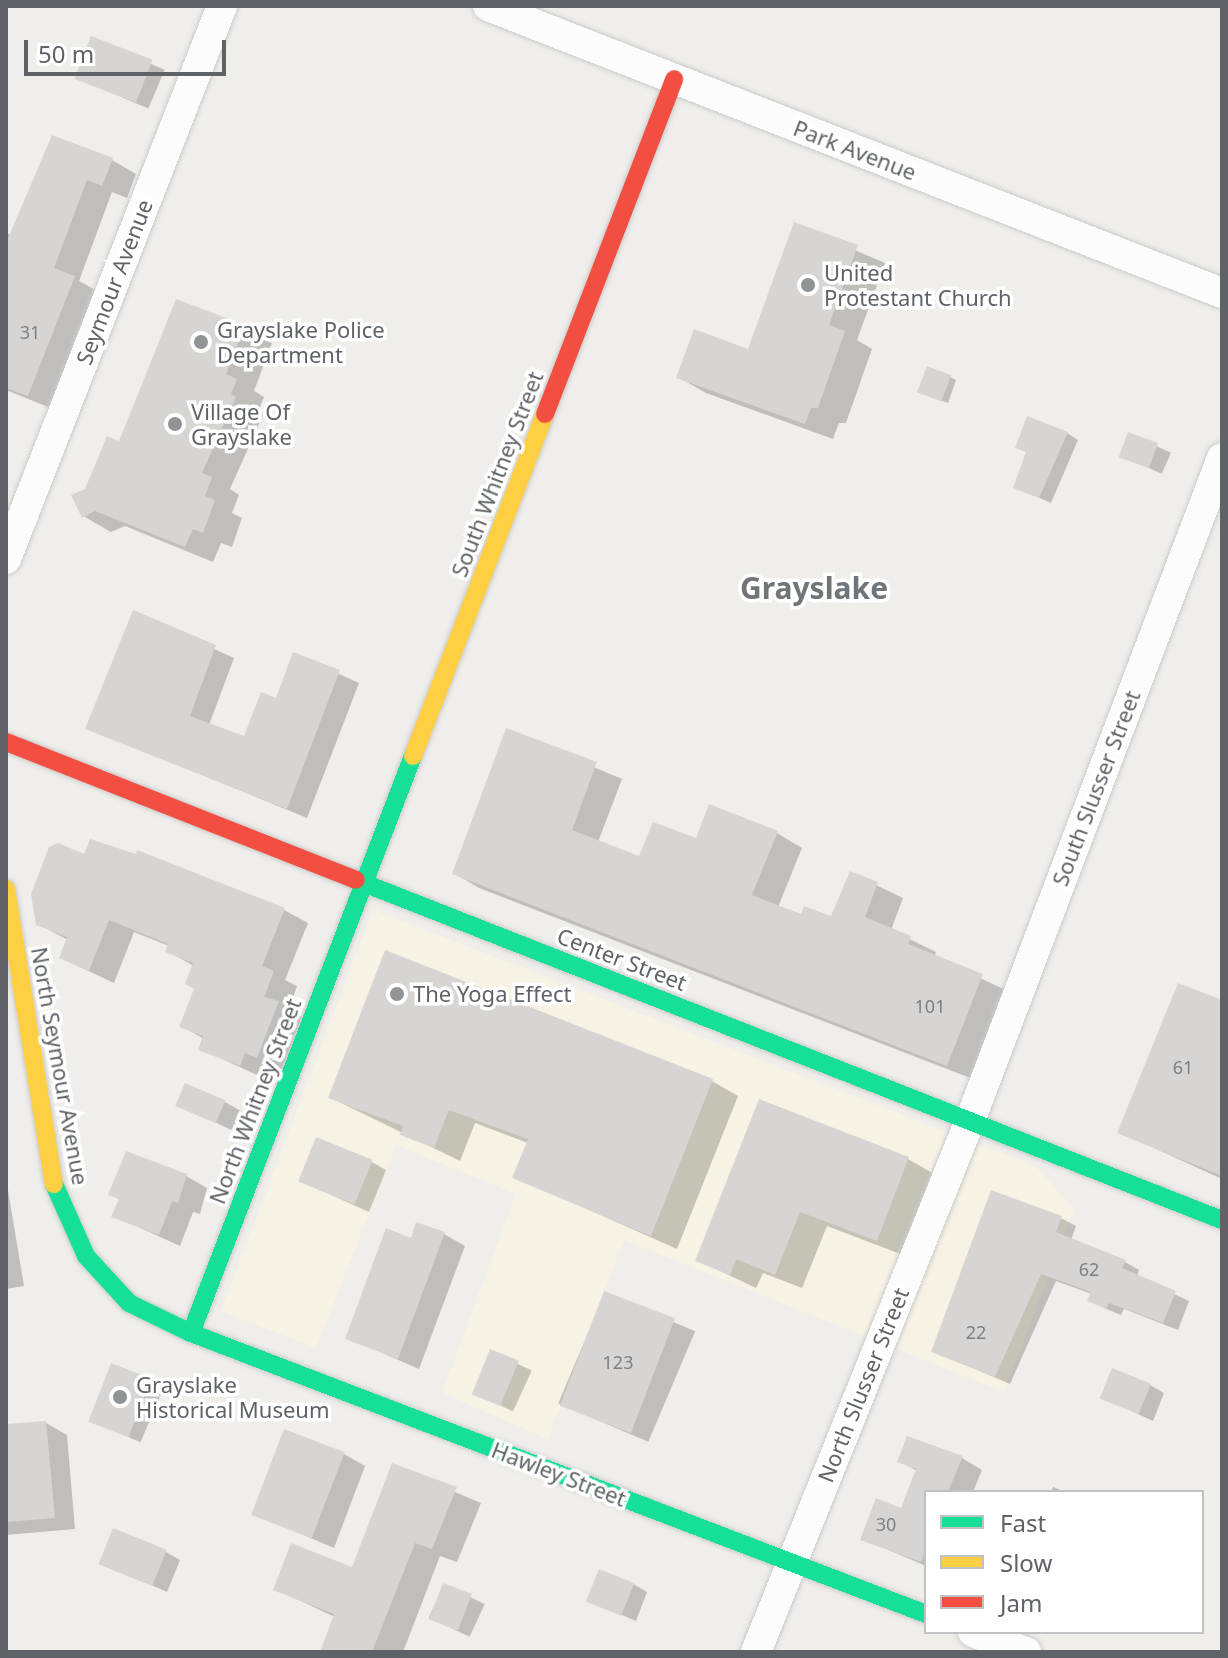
<!DOCTYPE html>
<html>
<head>
<meta charset="utf-8">
<style>
	body { margin:0 }
	#map { position:relative; width:1228px; height:1658px; overflow:hidden; background:#efeeea; font-family:"Noto Sans",sans-serif }
	div>[style] { position:absolute }
	[style*='--x'] { left:calc(var(--x)*1px); top:calc(var(--y)*1px); width:calc(var(--w)*1px); rotate:calc(var(--a)*1deg) }
	.commercial>* { inset:0; background:#f7f3e4 }
	.shadow>* { inset:0; background:#0003; transform-origin:0 0 }
	.building>* { inset:0; background:#d6d5d3; transform-origin:0 0 }
	.roads { filter:drop-shadow(0 0 2px #cbcccc) drop-shadow(0 0 2px #cbcccc) }
	.street>* { height:30px; margin:-15px; padding:0 15px; transform-origin:15px; border-radius:15px; background:#fdfcfc }
	.fast>* { height:18px; margin:-9px; padding:0 9px; transform-origin:9px; border-radius:9px; background:#16e098 }
	.slow>* { height:18px; margin:-9px; padding:0 9px; transform-origin:9px; border-radius:9px; background:#ffcf43 }
	.jam>* { height:18px; margin:-9px; padding:0 9px; transform-origin:9px; border-radius:9px; background:#f24e42 }
	.dots>* { width:22px; height:22px; translate:-50% -50%; box-sizing:border-box; border:4px solid #fff; border-radius:50% }
	span { translate:-50% -50%; white-space:nowrap; text-align:center; line-height:1.15; -webkit-text-stroke:7px #fff; paint-order:stroke }
	.number-label { font-size:18px; color:#7e8184 }
	.number-label span { -webkit-text-stroke-width:0 }
	.street-label { font-size:22px; color:#5f6368 }
	.poi-label { font-size:22px; color:#5f6368 }
	.left { translate:0 -50%; text-align:left }
	.district-label { font-size:30px; color:#70757a; font-weight:700 }
	.frame { position:absolute; inset:0; border:8px solid #5f6368; pointer-events:none }
	.legend { position:absolute; left:924px; top:1490px; width:280px; height:144px; box-sizing:border-box; background:#fff; border:2px solid #bfc1c3; margin:0; padding:10px 14px; list-style:none; font-size:24px; color:#5f6368 }
	.legend li { display:flex; align-items:center; gap:16px; height:40px }
	.legend b { width:40px; border:2px solid #bfc1c3 }
	.scale { position:absolute; left:24px; top:40px; width:202px; height:36px; box-sizing:border-box; border:4px solid #5f6368; border-top:0; padding-left:10px; font-size:24px; line-height:28px; white-space:nowrap; color:#5f6368; -webkit-text-stroke:6px #fff; paint-order:stroke }
</style>
</head>
<body>
<div id="map">
	<div class="commercial">
		<div style="clip-path:polygon(373px 910px,1035px 1166px,1074px 1209px,1004px 1392px,624px 1240px,548px 1439px,442px 1393px,516px 1194px,396px 1145px,316px 1348px,221px 1311px)"></div>
	</div>
	<div class="shadow">
		<div style="left:92px;top:39px;width:79px;height:42px;rotate:23deg"></div>
		<div style="clip-path:polygon(112px 160px,136px 174px,127px 198px,112px 192px,79px 281px,99px 292px,53px 409px,6px 390px,6px 233px,11px 235px)"></div>
		<div style="clip-path:polygon(796px 225px,885px 263px,857px 340px,872px 349px,846px 423px,839px 423px,833px 439px,706px 393px,678px 377px,750px 352px)"></div>
		<div style="clip-path:polygon(177px 301px,272px 343px,254px 391px,264px 397px,258px 412px,263px 415px,230px 489px,239px 495px,232px 513px,242px 518px,232px 547px,221px 543px,213px 562px,125px 526px,111px 532px,83px 516px,86px 491px,120px 444px)"></div>
		<div style="clip-path:polygon(950px 377px,956px 380px,948px 403px,926px 395px)"></div>
		<div style="clip-path:polygon(1067px 433px,1078px 440px,1051px 503px,1015px 487px,1028px 453px,1017px 447px)"></div>
		<div style="left:1129px;top:434px;width:46px;height:23px;rotate:24deg"></div>
		<div style="clip-path:polygon(134px 613px,234px 658px,209px 725px,245px 738px,277px 700px,295px 654px,359px 683px,307px 818px,88px 728px)"></div>
		<div style="clip-path:polygon(507px 731px,622px 779px,598px 842px,640px 859px,697px 841px,777px 833px,802px 848px,778px 907px,802px 917px,832px 919px,851px 873px,903px 898px,891px 930px,936px 952px,934px 957px,1008px 991px,973px 1079px,479px 888px,454px 873px)"></div>
		<div style="clip-path:polygon(92px 842px,284px 910px,308px 923px,285px 980px,297px 986px,289px 1009px,302px 1017px,282px 1070px,269px 1066px,264px 1078px,200px 1049px,204px 1039px,182px 1026px,196px 988px,194px 966px,167px 951px,169px 946px,134px 932px,114px 983px,61px 958px,68px 940px,38px 924px)"></div>
		<div style="clip-path:polygon(1222px 1003px,1222px 1179px,1119px 1132px)"></div>
		<div style="clip-path:polygon(712px 1081px,738px 1096px,677px 1249px,515px 1177px,528px 1143px,475px 1123px,460px 1161px,331px 1098px)"></div>
		<div style="clip-path:polygon(225px 1102px,253px 1118px,246px 1137px,179px 1105px)"></div>
		<div style="clip-path:polygon(908px 1159px,934px 1174px,903px 1255px,827px 1226px,802px 1288px,763px 1273px,756px 1288px,697px 1260px)"></div>
		<div style="clip-path:polygon(372px 1162px,386px 1170px,369px 1212px,300px 1181px)"></div>
		<div style="clip-path:polygon(186px 1176px,207px 1188px,200px 1214px,193px 1212px,180px 1246px,114px 1216px)"></div>
		<div style="clip-path:polygon(6px 1178px,24px 1286px,6px 1289px)"></div>
		<div style="clip-path:polygon(992px 1193px,1061px 1218px,1076px 1226px,1071px 1240px,1125px 1262px,1139px 1270px,1137px 1277px,1189px 1301px,1178px 1330px,1124px 1309px,1121px 1315px,1104px 1308px,1092px 1294px,1056px 1281px,1010px 1384px,933px 1351px)"></div>
		<div style="clip-path:polygon(444px 1234px,465px 1246px,419px 1369px,348px 1338px,412px 1240px)"></div>
		<div style="left:605px;top:1293px;width:98px;height:120px;rotate:23deg"></div>
		<div style="left:492px;top:1352px;width:44px;height:45px;rotate:25deg"></div>
		<div style="left:112px;top:1366px;width:56px;height:59px;rotate:23deg"></div>
		<div style="clip-path:polygon(1150px 1385px,1164px 1393px,1153px 1421px,1103px 1398px)"></div>
		<div style="clip-path:polygon(46px 1423px,67px 1435px,75px 1529px,6px 1535px,6px 1427px)"></div>
		<div style="clip-path:polygon(344px 1454px,365px 1466px,334px 1548px,254px 1514px)"></div>
		<div style="clip-path:polygon(962px 1458px,982px 1470px,973px 1492px,926px 1492px,926px 1566px,863px 1539px,902px 1510px,917px 1471px,899px 1461px)"></div>
		<div style="clip-path:polygon(393px 1466px,481px 1503px,457px 1562px,440px 1556px,403px 1652px,322px 1652px,335px 1617px,275px 1589px,354px 1569px)"></div>
		<div style="clip-path:polygon(1053px 1487px,1066px 1492px,1051px 1492px)"></div>
		<div style="clip-path:polygon(166px 1552px,180px 1560px,167px 1592px,101px 1563px)"></div>
		<div style="clip-path:polygon(633px 1584px,647px 1592px,636px 1621px,589px 1601px)"></div>
		<div style="left:444px;top:1585px;width:45px;height:36px;rotate:25deg"></div>
	</div>
	<div class="building">
		<div style="left:91px;top:36px;width:66px;height:46px;rotate:21deg"></div>
		<div style="clip-path:polygon(52px 135px,113px 158px,102px 186px,87px 180px,54px 268px,75px 276px,28px 396px,6px 388px,6px 243px)"></div>
		<div style="clip-path:polygon(794px 222px,858px 245px,829px 325px,845px 331px,818px 408px,811px 408px,805px 424px,676px 378px,694px 329px,748px 349px)"></div>
		<div style="clip-path:polygon(176px 299px,245px 325px,226px 374px,237px 379px,231px 394px,236px 397px,202px 473px,212px 477px,205px 496px,215px 500px,203px 533px,193px 529px,185px 547px,95px 511px,82px 518px,71px 495px,85px 489px,107px 436px,119px 441px)"></div>
		<div style="left:927px;top:366px;width:26px;height:28px;rotate:21deg"></div>
		<div style="clip-path:polygon(1027px 416px,1068px 432px,1039px 498px,1013px 488px,1026px 452px,1015px 448px)"></div>
		<div style="left:1128px;top:432px;width:32px;height:27px;rotate:20deg"></div>
		<div style="clip-path:polygon(133px 610px,216px 645px,190px 716px,244px 736px,261px 692px,276px 698px,293px 652px,340px 670px,287px 809px,85px 729px)"></div>
		<div style="clip-path:polygon(506px 728px,597px 762px,572px 830px,639px 856px,653px 822px,696px 838px,709px 804px,778px 831px,752px 895px,801px 914px,804px 906px,831px 916px,850px 871px,878px 882px,865px 917px,911px 936px,908px 944px,983px 974px,947px 1066px,452px 874px)"></div>
		<div style="clip-path:polygon(90px 839px,136px 854px,137px 850px,285px 908px,262px 966px,274px 971px,264px 997px,279px 1001px,257px 1058px,245px 1053px,240px 1066px,198px 1050px,203px 1036px,179px 1027px,194px 989px,185px 984px,193px 963px,165px 952px,168px 944px,109px 920px,89px 971px,59px 958px,67px 937px,36px 925px,31px 894px,49px 847px,58px 843px,84px 854px)"></div>
		<div style="clip-path:polygon(385px 950px,713px 1079px,651px 1236px,512px 1178px,528px 1139px,449px 1110px,434px 1148px,400px 1135px,403px 1126px,328px 1098px)"></div>
		<div style="clip-path:polygon(1178px 983px,1222px 1000px,1222px 1176px,1117px 1133px)"></div>
		<div style="left:185px;top:1083px;width:44px;height:25px;rotate:23deg"></div>
		<div style="clip-path:polygon(759px 1099px,909px 1157px,877px 1241px,800px 1212px,775px 1275px,736px 1259px,730px 1275px,695px 1261px)"></div>
		<div style="left:316px;top:1137px;width:61px;height:48px;rotate:22deg"></div>
		<div style="clip-path:polygon(126px 1151px,187px 1174px,178px 1203px,172px 1201px,159px 1235px,111px 1217px,119px 1199px,108px 1195px)"></div>
		<div style="clip-path:polygon(991px 1190px,1062px 1216px,1056px 1232px,1126px 1260px,1122px 1268px,1176px 1291px,1163px 1323px,1109px 1303px,1106px 1309px,1087px 1301px,1091px 1292px,1041px 1274px,995px 1377px,931px 1352px)"></div>
		<div style="clip-path:polygon(416px 1222px,445px 1232px,398px 1359px,345px 1339px,386px 1228px,411px 1238px)"></div>
		<div style="left:604px;top:1291px;width:76px;height:123px;rotate:21deg"></div>
		<div style="left:490px;top:1349px;width:31px;height:49px;rotate:22deg"></div>
		<div style="left:111px;top:1363px;width:43px;height:63px;rotate:21deg"></div>
		<div style="left:1112px;top:1368px;width:42px;height:33px;rotate:22deg"></div>
		<div style="clip-path:polygon(46px 1421px,55px 1518px,6px 1522px,6px 1424px)"></div>
		<div style="left:284px;top:1429px;width:65px;height:92px;rotate:21deg"></div>
		<div style="clip-path:polygon(907px 1436px,963px 1456px,948px 1492px,926px 1492px,926px 1549px,921px 1562px,860px 1540px,876px 1498px,901px 1508px,916px 1469px,897px 1462px)"></div>
		<div style="clip-path:polygon(392px 1463px,457px 1487px,432px 1549px,415px 1543px,372px 1652px,320px 1652px,334px 1614px,273px 1590px,291px 1543px,352px 1567px)"></div>
		<div style="left:113px;top:1528px;width:58px;height:39px;rotate:22deg"></div>
		<div style="left:599px;top:1569px;width:38px;height:35px;rotate:22deg"></div>
		<div style="left:443px;top:1583px;width:31px;height:39px;rotate:21deg"></div>
	</div>
	<div class="roads">
		<div class="street">
			<div style="--x:488;--y:6;--w:788;--a:21.36"></div>
			<div style="--x:6;--y:559;--w:594;--a:-68.66"></div>
			<div style="--x:973;--y:1632;--w:57;--a:20.7"></div>
			<div style="--x:756;--y:1652;--w:576;--a:-68.07"></div>
			<div style="--x:971;--y:1118;--w:706;--a:-69.18"></div>
		</div>
		<div class="fast">
			<div style="--x:356;--y:880;--w:930;--a:21.44"></div>
			<div style="--x:54;--y:1184;--w:79;--a:66"></div>
			<div style="--x:86;--y:1256;--w:64;--a:47.5"></div>
			<div style="--x:129;--y:1303;--w:69;--a:25.8"></div>
			<div style="--x:191;--y:1333;--w:787;--a:20.92"></div>
			<div style="--x:191;--y:1333;--w:618;--a:-68.96"></div>
		</div>
		<div class="slow">
			<div style="--x:413;--y:756;--w:367;--a:-68.9"></div>
			<div style="--x:6;--y:889;--w:299;--a:80.8"></div>
		</div>
		<div class="jam">
			<div style="--x:545;--y:414;--w:359;--a:-68.9"></div>
			<div style="--x:6;--y:742;--w:376;--a:21.5"></div>
		</div>
	</div>
	<div class="dots">
		<div style="left:808px;top:285px;background:#919496"></div>
		<div style="left:201px;top:342px;background:#919496"></div>
		<div style="left:175px;top:424px;background:#919496"></div>
		<div style="left:397px;top:994px;background:#919496"></div>
		<div style="left:120px;top:1397px;background:#919496"></div>
	</div>
	<div class="number-label">
		<span style="left:30px;top:332px">31</span>
		<span style="left:930px;top:1006px">101</span>
		<span style="left:1183px;top:1067px">61</span>
		<span style="left:1089px;top:1269px">62</span>
		<span style="left:976px;top:1332px">22</span>
		<span style="left:618px;top:1362px">123</span>
		<span style="left:886px;top:1524px">30</span>
	</div>
	<div class="street-label">
		<span style="left:855px;top:150px;rotate:21deg">Park Avenue</span>
		<span style="left:114px;top:282px;rotate:-69deg">Seymour Avenue</span>
		<span style="left:497px;top:474px;rotate:-69deg">South Whitney Street</span>
		<span style="left:1096px;top:788px;rotate:-69deg">South Slusser Street</span>
		<span style="left:622px;top:959px;rotate:21deg">Center Street</span>
		<span style="left:60px;top:1066px;rotate:80deg">North Seymour Avenue</span>
		<span style="left:255px;top:1101px;rotate:-69deg">North Whitney Street</span>
		<span style="left:863px;top:1385px;rotate:-68deg">North Slusser Street</span>
		<span style="left:559px;top:1474px;rotate:21deg">Hawley Street</span>
	</div>
	<div class="poi-label">
		<span class="left" style="left:824px;top:285px">United<br>Protestant Church</span>
		<span class="left" style="left:217px;top:342px">Grayslake Police<br>Department</span>
		<span class="left" style="left:191px;top:424px">Village Of<br>Grayslake</span>
		<span class="left" style="left:413px;top:994px">The Yoga Effect</span>
		<span class="left" style="left:136px;top:1397px">Grayslake<br>Historical Museum</span>
	</div>
	<div class="district-label">
		<span style="left:814px;top:588px">Grayslake</span>
	</div>
	<div class="frame"></div>
	<ul class="legend">
	<li><b style="height:10px;background:#16e098"></b>Fast</li>
	<li><b style="height:10px;background:#ffcf43"></b>Slow</li>
	<li><b style="height:10px;background:#f24e42"></b>Jam</li>
	</ul>
	<div class="scale">50 m</div>
</div>
</body>
</html>
